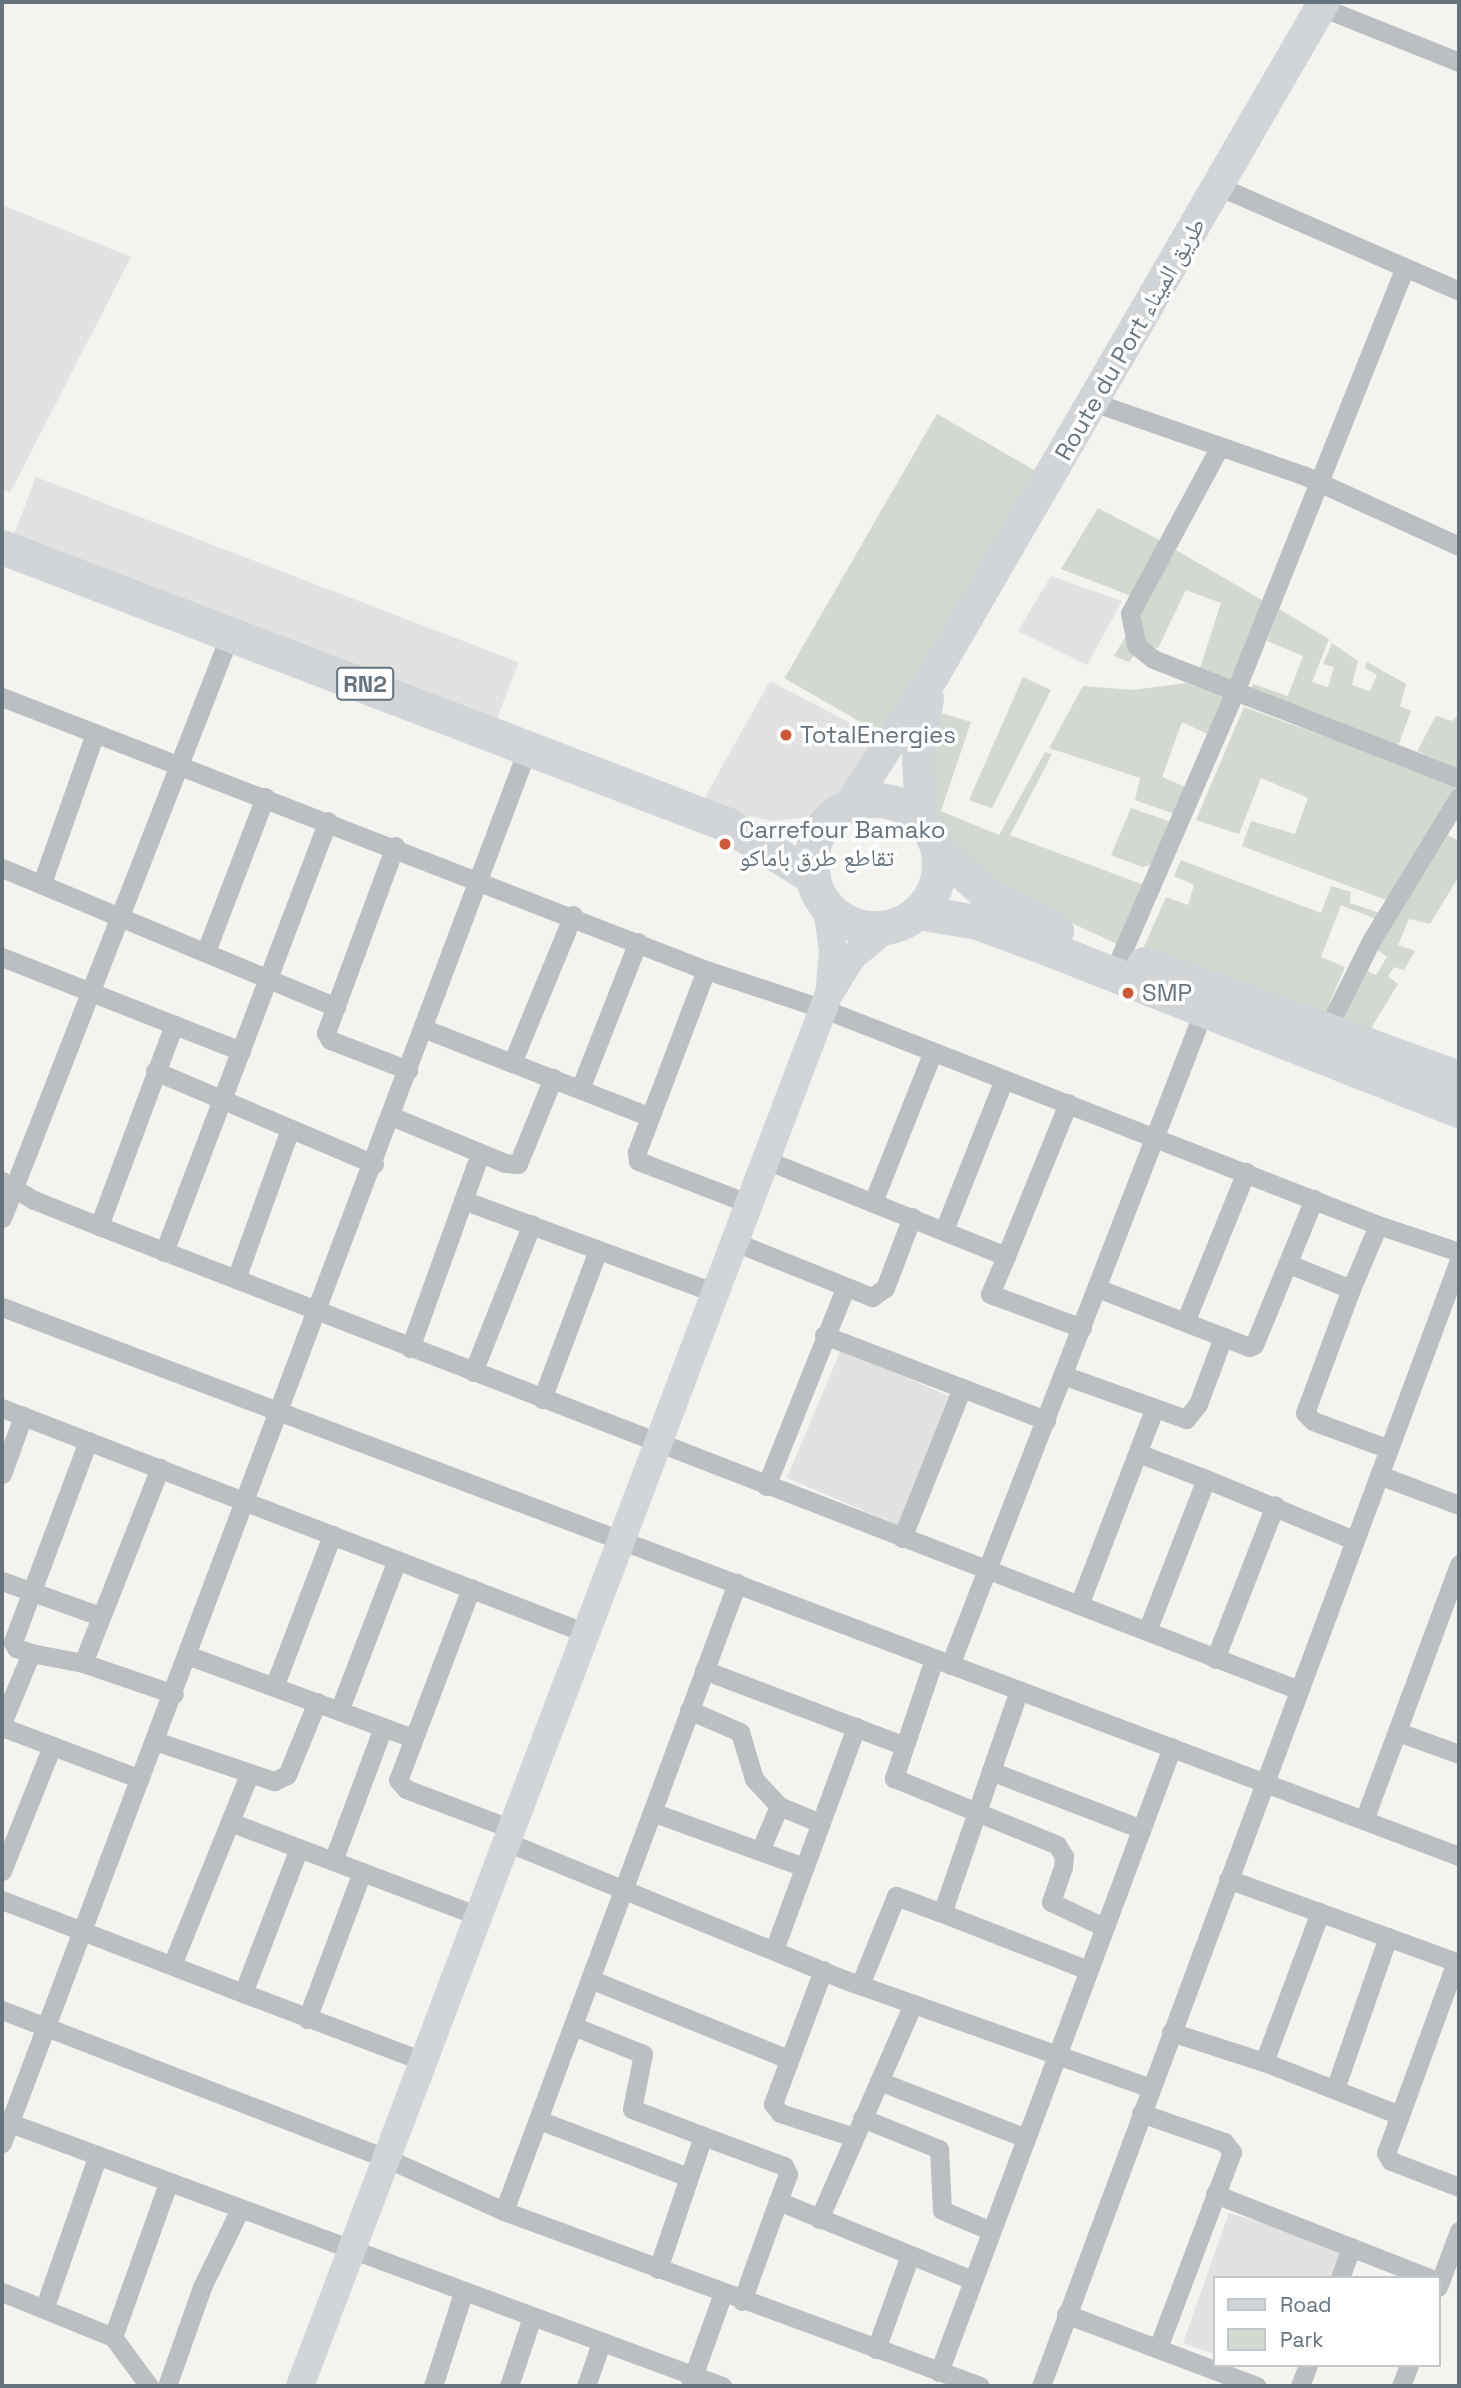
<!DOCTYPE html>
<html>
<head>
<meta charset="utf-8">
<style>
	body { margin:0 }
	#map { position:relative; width:1461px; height:2388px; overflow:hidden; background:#f3f3f0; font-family:"Space Grotesk","Noto Naskh Arabic",sans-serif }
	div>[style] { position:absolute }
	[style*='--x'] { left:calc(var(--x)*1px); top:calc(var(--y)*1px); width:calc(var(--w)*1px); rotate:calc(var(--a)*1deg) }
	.built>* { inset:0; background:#e1e2e1; transform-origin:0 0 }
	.green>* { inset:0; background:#d3d8d0; transform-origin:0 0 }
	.street>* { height:19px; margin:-9.5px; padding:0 9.5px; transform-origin:9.5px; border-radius:9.5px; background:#bbbfc1 }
	.secondary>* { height:28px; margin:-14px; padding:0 14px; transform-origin:14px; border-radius:14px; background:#d1d5d8 }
	.primary>* { height:32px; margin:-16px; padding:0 16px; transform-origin:16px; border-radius:16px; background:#d1d5d8 }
	.highway>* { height:35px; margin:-17.5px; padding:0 17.5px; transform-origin:17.5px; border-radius:17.5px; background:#d1d5d8 }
	.highway>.ring { margin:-17.5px; padding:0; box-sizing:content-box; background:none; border:35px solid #d1d5d8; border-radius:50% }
	.dots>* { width:19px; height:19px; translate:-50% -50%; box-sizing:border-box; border:4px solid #fff; border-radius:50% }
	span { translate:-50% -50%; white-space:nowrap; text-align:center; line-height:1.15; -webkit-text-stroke:7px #fff; paint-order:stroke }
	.shield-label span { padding:2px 5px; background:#fff; border:2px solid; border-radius:5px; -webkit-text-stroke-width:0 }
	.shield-label { font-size:23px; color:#66737d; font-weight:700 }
	.street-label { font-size:24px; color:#66737d }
	.poi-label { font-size:24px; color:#66737d }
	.left { translate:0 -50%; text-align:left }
	.frame { position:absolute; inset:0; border:4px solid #66737d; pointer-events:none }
	.legend { position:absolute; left:1213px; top:2276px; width:228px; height:91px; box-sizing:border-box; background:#fff; border:2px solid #c2c7cb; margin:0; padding:9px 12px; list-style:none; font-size:21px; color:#66737d }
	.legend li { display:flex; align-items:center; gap:14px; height:35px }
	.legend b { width:35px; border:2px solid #c2c7cb }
</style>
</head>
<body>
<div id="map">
	<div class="built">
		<div style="clip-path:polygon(2px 205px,131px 257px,10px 493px,2px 489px)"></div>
		<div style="left:36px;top:477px;width:517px;height:67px;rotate:21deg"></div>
		<div style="clip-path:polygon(1051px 576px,1122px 601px,1087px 665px,1018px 631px)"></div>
		<div style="clip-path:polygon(770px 681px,885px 741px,835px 809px,825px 815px,774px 821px,700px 806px)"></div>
		<div style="left:841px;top:1350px;width:121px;height:139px;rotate:23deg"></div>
		<div style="clip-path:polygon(1229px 2213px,1348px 2249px,1337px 2278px,1214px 2278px,1214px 2354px,1183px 2343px)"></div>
	</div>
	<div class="green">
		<div style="left:937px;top:414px;width:121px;height:305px;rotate:30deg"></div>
		<div style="clip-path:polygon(1098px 508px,1167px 544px,1134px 597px,1061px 569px)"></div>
		<div style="clip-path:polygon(1176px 550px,1267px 603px,1235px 687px,1199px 671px,1221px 603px,1186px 590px,1158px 648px,1142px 644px,1129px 662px,1114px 656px)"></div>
		<div style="clip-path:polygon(1279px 609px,1329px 639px,1312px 682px,1328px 687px,1334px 667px,1323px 664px,1332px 643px,1358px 661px,1352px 685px,1370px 691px,1377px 675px,1365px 668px,1367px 662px,1406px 684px,1400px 706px,1411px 711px,1398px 746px,1249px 693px,1253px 684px,1288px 696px,1303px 656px,1267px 641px)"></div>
		<div style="clip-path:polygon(1023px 677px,1051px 690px,992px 808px,969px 800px)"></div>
		<div style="clip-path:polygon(1186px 683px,1229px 697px,1212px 736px,1182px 722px,1162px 777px,1190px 789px,1180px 816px,1135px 800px,1140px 778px,1049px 748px,1083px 686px,1132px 690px)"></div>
		<div style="clip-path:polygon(1244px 707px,1457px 785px,1389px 901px,1242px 846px,1251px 821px,1295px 834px,1308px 798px,1261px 778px,1239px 834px,1196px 820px)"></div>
		<div style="clip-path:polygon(934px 711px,971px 722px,941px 811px,999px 835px,1045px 752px,1052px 754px,1010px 835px,1152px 888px,1126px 948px,993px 887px,945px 848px,929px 813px)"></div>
		<div style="clip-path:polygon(1459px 714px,1459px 769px,1417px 751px,1436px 716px,1452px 721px)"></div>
		<div style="clip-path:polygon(1131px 808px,1177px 824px,1161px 863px,1142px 867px,1111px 855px)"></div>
		<div style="clip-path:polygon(1448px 835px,1459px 841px,1459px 876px,1430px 924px,1409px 919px,1398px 945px,1415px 951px,1404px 970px,1394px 967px,1388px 976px,1398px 984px,1367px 1035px,1339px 1020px,1365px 970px,1376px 975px,1387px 957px,1376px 949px)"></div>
		<div style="clip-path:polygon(1181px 860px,1321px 913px,1331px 886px,1351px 892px,1350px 903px,1380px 913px,1378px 920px,1341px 905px,1321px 957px,1345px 967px,1323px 1018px,1142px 951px,1166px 897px,1188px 905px,1194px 885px,1174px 876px)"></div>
	</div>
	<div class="street">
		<div style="--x:1321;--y:7;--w:149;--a:21.7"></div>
		<div style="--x:1218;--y:186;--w:263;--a:23.5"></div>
		<div style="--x:1093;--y:402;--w:222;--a:19.2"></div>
		<div style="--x:1303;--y:475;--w:171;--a:24.5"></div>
		<div style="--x:1219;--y:448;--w:187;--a:118.3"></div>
		<div style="--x:1130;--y:613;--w:33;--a:79"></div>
		<div style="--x:1136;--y:645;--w:22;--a:39"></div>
		<div style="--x:1153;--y:659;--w:328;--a:21.3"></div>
		<div style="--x:2;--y:697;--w:755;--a:21.2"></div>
		<div style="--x:706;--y:970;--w:124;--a:18.3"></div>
		<div style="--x:824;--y:1009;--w:595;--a:21.3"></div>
		<div style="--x:1378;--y:1225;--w:85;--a:18.4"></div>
		<div style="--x:395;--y:846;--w:199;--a:110.3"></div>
		<div style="--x:326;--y:1033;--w:8;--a:60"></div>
		<div style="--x:330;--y:1040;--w:84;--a:21"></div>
		<div style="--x:2;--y:868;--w:362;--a:22.6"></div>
		<div style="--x:42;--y:883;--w:159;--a:-70.5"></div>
		<div style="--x:206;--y:951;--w:165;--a:-69"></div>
		<div style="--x:1121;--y:955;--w:287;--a:-66.6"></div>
		<div style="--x:1235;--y:692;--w:456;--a:-68.2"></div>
		<div style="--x:2;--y:957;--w:257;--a:21.5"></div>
		<div style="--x:706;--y:970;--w:195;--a:110.8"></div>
		<div style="--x:637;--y:1152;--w:9;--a:84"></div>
		<div style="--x:638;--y:1161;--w:9;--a:21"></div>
		<div style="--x:646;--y:1164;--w:111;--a:21"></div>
		<div style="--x:425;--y:1029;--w:239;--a:21.3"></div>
		<div style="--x:1327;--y:1029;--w:98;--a:-63.4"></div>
		<div style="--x:1371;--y:941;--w:169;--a:-58.6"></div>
		<div style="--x:512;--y:1063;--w:160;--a:-67.6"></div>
		<div style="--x:155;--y:1071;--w:238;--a:23"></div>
		<div style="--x:580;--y:1089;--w:158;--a:-68.5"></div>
		<div style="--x:391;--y:1116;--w:123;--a:22.4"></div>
		<div style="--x:505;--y:1163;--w:13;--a:4"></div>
		<div style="--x:518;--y:1164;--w:93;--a:-67.9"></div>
		<div style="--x:766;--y:1160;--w:258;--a:21.8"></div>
		<div style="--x:1006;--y:1256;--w:41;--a:112.8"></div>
		<div style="--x:990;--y:1294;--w:98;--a:20.3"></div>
		<div style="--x:2;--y:1181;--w:37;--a:31"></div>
		<div style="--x:34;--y:1200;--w:70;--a:21.8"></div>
		<div style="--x:99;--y:1226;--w:1287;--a:21.14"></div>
		<div style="--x:463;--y:1200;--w:270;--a:20.2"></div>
		<div style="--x:873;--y:1202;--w:162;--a:-68.3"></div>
		<div style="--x:2;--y:1218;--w:629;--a:-68.66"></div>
		<div style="--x:99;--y:1226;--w:215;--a:-69.6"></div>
		<div style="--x:944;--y:1230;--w:162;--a:-68.3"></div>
		<div style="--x:735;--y:1242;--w:148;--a:21.9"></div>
		<div style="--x:872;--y:1297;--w:16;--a:-35"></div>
		<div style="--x:885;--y:1288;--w:76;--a:-69.2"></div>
		<div style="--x:164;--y:1252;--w:461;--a:-69.2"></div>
		<div style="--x:1006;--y:1256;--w:165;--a:-67.9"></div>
		<div style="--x:1289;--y:1264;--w:67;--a:22"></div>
		<div style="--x:1351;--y:1289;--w:132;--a:110.4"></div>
		<div style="--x:1305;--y:1413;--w:11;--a:45"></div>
		<div style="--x:1313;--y:1421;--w:81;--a:20.2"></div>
		<div style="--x:236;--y:1279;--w:159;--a:-70.2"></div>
		<div style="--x:1097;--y:1288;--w:163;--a:21.2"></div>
		<div style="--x:1249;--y:1347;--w:5;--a:-22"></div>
		<div style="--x:1254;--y:1345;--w:158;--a:-67.7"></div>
		<div style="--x:1351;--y:1289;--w:69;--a:-67.1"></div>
		<div style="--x:2;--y:1307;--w:1557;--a:20.65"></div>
		<div style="--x:1185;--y:1322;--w:162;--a:-67.9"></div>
		<div style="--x:824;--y:1335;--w:238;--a:21"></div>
		<div style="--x:410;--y:1348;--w:206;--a:-70.2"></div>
		<div style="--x:473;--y:1372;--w:159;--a:-68.3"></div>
		<div style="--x:1063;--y:1375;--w:131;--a:19.7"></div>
		<div style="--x:1186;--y:1419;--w:19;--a:-51"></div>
		<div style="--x:1198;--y:1404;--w:72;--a:-69.5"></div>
		<div style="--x:542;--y:1399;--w:159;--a:-69.4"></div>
		<div style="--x:2;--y:1408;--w:626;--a:21.07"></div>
		<div style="--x:88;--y:1441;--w:215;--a:110.5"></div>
		<div style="--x:13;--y:1642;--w:7;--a:63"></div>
		<div style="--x:16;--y:1648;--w:16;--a:18"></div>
		<div style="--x:31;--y:1653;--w:53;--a:10.9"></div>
		<div style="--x:83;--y:1663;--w:96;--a:18.8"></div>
		<div style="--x:1138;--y:1453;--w:73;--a:20.9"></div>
		<div style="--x:2;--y:1474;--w:62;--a:-70.1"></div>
		<div style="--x:1379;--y:1475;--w:85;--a:20.6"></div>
		<div style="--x:766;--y:1486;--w:213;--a:-68.2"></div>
		<div style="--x:902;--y:1538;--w:162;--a:-68.2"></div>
		<div style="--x:2;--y:1581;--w:104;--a:19.7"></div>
		<div style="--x:471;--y:1588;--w:205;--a:110.8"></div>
		<div style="--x:398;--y:1780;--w:12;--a:48"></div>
		<div style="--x:406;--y:1789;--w:113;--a:20.7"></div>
		<div style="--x:1079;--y:1605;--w:209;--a:-69"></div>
		<div style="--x:1147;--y:1631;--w:163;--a:-68.8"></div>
		<div style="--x:1206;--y:1479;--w:160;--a:22.4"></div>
		<div style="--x:187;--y:1655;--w:241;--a:20.2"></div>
		<div style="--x:934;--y:1659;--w:126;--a:108.6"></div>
		<div style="--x:894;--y:1778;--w:176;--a:22.3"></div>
		<div style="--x:1057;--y:1845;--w:13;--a:58"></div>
		<div style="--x:1064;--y:1856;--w:11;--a:95"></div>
		<div style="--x:1063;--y:1867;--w:37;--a:109"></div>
		<div style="--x:1051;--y:1902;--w:59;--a:25.3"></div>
		<div style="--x:1215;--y:1659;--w:165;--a:-68.7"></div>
		<div style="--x:83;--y:1663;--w:210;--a:-68.5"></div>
		<div style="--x:950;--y:1665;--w:700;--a:-68.82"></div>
		<div style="--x:704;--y:1670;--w:213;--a:20.7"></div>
		<div style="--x:274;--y:1687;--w:163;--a:-69.1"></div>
		<div style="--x:1019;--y:1690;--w:86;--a:109.1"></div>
		<div style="--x:991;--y:1771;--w:161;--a:21.1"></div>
		<div style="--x:689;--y:1710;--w:56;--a:23.3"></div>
		<div style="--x:740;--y:1732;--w:49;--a:73.4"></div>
		<div style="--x:754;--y:1779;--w:37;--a:47"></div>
		<div style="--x:339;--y:1711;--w:162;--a:-69"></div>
		<div style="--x:2;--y:1723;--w:76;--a:-67.5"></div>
		<div style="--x:2;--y:1727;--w:147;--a:20.6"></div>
		<div style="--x:1398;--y:1732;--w:65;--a:19.8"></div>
		<div style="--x:155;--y:1741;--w:126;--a:18.6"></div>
		<div style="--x:274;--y:1781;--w:14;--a:-25"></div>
		<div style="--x:287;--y:1775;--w:79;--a:-67.7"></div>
		<div style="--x:991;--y:1771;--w:150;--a:109"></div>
		<div style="--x:942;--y:1913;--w:157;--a:21.3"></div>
		<div style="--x:652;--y:1812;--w:162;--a:19.9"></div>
		<div style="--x:1364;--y:1820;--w:273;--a:-69.6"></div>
		<div style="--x:230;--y:1822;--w:266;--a:20.7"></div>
		<div style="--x:507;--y:1842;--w:360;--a:22.2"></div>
		<div style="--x:840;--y:1978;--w:329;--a:19.5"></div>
		<div style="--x:299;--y:1848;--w:155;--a:111.1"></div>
		<div style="--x:243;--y:1993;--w:192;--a:20.7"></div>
		<div style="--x:760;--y:1851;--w:49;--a:-67.1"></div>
		<div style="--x:779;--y:1806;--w:44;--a:22.5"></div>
		<div style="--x:333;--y:1861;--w:143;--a:-69.5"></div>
		<div style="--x:2;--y:1871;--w:135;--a:-68.2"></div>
		<div style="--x:1228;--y:1879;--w:246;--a:20"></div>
		<div style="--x:2;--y:1900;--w:258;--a:21.1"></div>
		<div style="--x:774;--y:1950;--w:238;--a:-69.8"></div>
		<div style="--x:1456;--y:1962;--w:203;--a:110.1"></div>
		<div style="--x:1386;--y:2153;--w:9;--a:58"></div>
		<div style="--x:1391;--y:2161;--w:73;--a:20.9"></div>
		<div style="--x:172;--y:1965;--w:206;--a:-68"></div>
		<div style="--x:823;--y:1970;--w:143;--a:110.5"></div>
		<div style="--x:773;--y:2104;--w:11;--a:52"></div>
		<div style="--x:780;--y:2113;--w:78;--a:18"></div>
		<div style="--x:590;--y:1979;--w:214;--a:22"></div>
		<div style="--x:860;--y:1985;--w:96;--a:-68"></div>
		<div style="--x:896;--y:1896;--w:49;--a:20.3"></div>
		<div style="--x:2;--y:2010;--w:412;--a:21.1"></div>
		<div style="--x:386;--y:2158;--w:129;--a:24.2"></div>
		<div style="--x:504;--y:2211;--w:507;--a:20.19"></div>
		<div style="--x:307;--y:2019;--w:157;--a:-69.5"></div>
		<div style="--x:573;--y:2026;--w:75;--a:21.8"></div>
		<div style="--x:643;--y:2054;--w:56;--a:101.3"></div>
		<div style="--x:632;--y:2109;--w:76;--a:20.8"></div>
		<div style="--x:1171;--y:2032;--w:98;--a:17.9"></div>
		<div style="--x:1264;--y:2062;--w:146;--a:21.3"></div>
		<div style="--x:1264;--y:2062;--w:160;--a:-69.5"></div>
		<div style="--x:879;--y:2081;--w:158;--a:21.2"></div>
		<div style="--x:1335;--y:2089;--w:161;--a:-70.8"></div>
		<div style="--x:1141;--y:2113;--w:88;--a:19.3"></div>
		<div style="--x:1224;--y:2142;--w:13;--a:51"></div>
		<div style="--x:1232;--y:2152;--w:210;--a:110.7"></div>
		<div style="--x:862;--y:2118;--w:83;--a:21.9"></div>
		<div style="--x:939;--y:2149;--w:61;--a:87.2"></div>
		<div style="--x:942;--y:2210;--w:53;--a:23.2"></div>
		<div style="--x:2;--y:2120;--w:768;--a:20.28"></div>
		<div style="--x:539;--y:2120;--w:160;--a:20.9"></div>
		<div style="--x:2;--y:2143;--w:1492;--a:-69.35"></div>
		<div style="--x:1215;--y:2194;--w:230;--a:21.4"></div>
		<div style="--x:504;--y:2211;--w:670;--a:-69.64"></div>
		<div style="--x:819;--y:2219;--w:235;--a:-66.4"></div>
		<div style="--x:658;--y:2269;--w:140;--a:-71.3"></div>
		<div style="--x:703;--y:2136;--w:86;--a:20.3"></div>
		<div style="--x:784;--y:2166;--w:9;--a:63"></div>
		<div style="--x:788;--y:2174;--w:29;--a:110"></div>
		<div style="--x:1340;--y:2278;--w:33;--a:-70"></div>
		<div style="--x:1438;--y:2287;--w:60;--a:-69.4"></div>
		<div style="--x:2;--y:2292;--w:120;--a:22.1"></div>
		<div style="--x:113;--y:2337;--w:61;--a:53.7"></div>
		<div style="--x:742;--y:2301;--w:106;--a:-70.2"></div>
		<div style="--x:778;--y:2201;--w:210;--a:22.1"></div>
		<div style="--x:44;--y:2309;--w:163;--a:-70.7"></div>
		<div style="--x:1066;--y:2314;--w:204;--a:20.7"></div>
		<div style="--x:113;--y:2337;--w:164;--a:-70.3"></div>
		<div style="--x:876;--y:2349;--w:100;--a:-70.1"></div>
		<div style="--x:939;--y:2372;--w:667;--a:-69.55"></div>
		<div style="--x:690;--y:2385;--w:98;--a:-70.3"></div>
		<div style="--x:167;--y:2386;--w:105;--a:-70.5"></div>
		<div style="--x:202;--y:2287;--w:85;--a:-64"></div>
		<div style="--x:433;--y:2386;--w:98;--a:-72.1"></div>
		<div style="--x:509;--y:2386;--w:73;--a:-71.6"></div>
		<div style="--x:586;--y:2386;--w:46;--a:-70.8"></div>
		<div style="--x:1041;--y:2386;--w:1201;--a:-69.63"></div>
		<div style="--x:1300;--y:2386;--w:22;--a:-69"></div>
		<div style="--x:1401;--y:2386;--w:22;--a:-69"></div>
	</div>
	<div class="secondary">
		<div style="--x:827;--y:907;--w:44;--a:82.2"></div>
		<div style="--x:833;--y:951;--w:36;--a:95"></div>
		<div style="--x:300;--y:2386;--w:1487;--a:-69.2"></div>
		<div style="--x:828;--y:996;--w:46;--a:-58.4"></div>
		<div style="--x:852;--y:957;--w:45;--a:-39.6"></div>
	</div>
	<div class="primary">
		<div style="--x:848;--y:807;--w:158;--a:-56.9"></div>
		<div style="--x:934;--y:675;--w:778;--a:-59.91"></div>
		<div style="--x:921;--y:819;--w:61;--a:-92.8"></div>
		<div style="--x:918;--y:758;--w:60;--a:-80.4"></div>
	</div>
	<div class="highway">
		<div style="--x:2;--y:547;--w:775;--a:20.94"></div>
		<div style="--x:726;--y:824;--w:102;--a:31.3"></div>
		<div class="ring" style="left:811px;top:800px;width:93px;height:93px"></div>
		<div style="--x:938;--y:850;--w:66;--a:41.9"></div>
		<div style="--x:987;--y:894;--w:78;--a:27.6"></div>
		<div style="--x:918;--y:912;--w:60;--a:9.6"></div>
		<div style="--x:977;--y:922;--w:69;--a:20.3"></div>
		<div style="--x:1042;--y:946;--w:448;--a:21.5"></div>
		<div style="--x:1144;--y:964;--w:335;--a:19.9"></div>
	</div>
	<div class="dots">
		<div style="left:786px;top:735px;background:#cb5938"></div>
		<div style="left:725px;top:844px;background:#cb5938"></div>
		<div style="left:1128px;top:993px;background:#cb5938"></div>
	</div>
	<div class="shield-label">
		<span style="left:365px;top:684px">RN2</span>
	</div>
	<div class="street-label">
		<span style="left:1130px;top:339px;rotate:-60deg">Route du Port طريق الميناء</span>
	</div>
	<div class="poi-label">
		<span class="left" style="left:800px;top:735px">TotalEnergies</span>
		<span class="left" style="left:739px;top:844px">Carrefour Bamako<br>تقاطع طرق باماكو</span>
		<span class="left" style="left:1142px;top:993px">SMP</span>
	</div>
	<div class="frame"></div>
	<ul class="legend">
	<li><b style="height:9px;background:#d1d5d8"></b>Road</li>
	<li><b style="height:19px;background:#d3d8d0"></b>Park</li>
	</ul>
</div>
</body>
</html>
